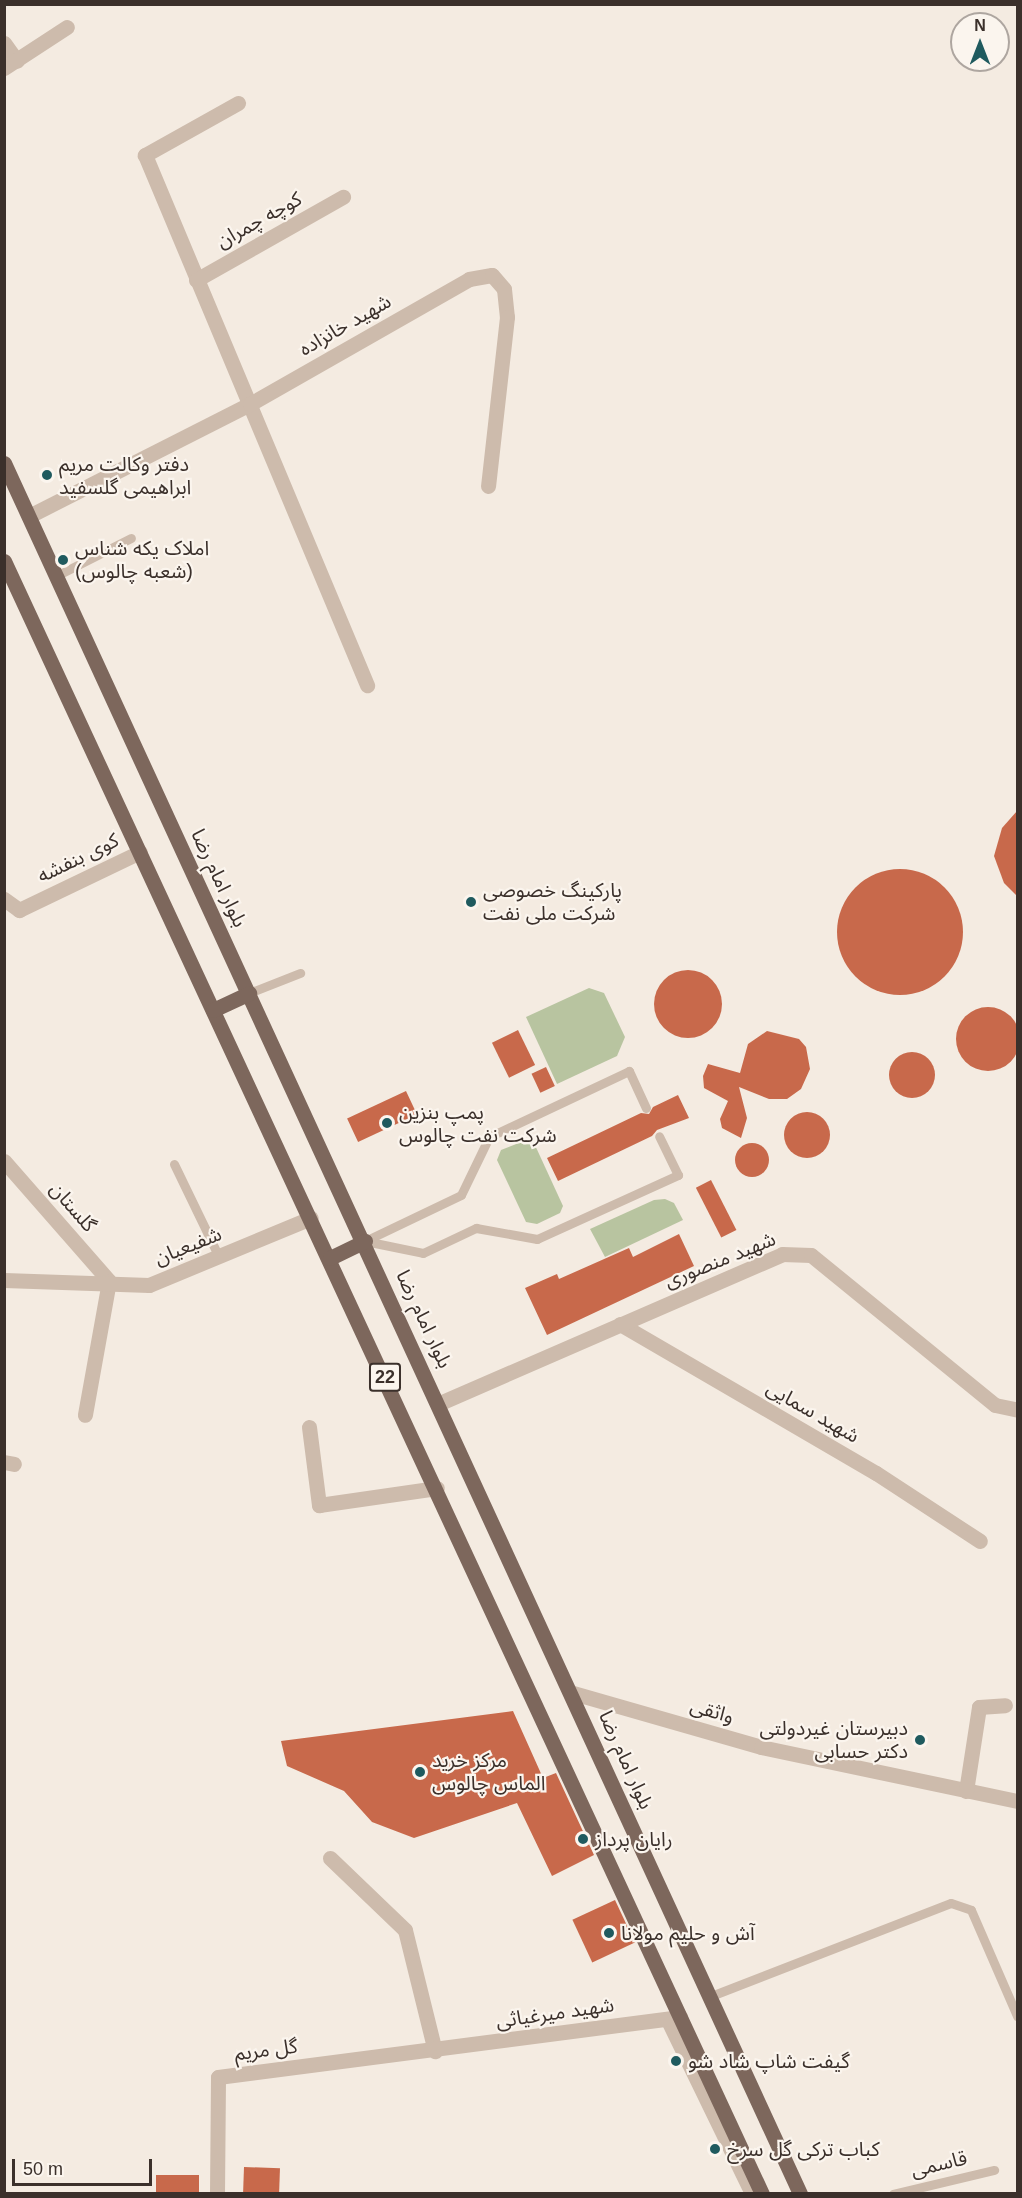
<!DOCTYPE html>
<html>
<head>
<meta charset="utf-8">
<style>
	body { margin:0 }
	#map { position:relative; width:1022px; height:2198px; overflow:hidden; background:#f4ebe1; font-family:Helvetica,"Noto Sans Arabic",sans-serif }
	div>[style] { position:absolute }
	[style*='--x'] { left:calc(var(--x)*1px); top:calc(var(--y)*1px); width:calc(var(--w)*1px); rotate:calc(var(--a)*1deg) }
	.green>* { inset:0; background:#b8c4a0 }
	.building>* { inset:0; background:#c8694b; transform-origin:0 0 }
	.round { border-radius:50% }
	.service>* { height:9px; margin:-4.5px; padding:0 4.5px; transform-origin:4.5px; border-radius:4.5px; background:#cdbbac }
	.pedestrian>* { height:14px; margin:-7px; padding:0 7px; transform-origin:7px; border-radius:7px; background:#cdbbac }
	.minor>* { height:15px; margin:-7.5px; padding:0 7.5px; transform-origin:7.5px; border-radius:7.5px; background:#cdbbac }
	.tertiary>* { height:15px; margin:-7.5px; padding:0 7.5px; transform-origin:7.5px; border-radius:7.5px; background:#cdbbac }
	.primary>* { height:15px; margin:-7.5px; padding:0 7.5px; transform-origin:7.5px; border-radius:7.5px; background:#7d675c }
	.dots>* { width:16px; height:16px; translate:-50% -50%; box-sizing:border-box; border:3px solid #fbf5ee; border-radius:50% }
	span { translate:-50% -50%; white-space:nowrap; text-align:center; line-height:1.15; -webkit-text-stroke:4.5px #fbf5ee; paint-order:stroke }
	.shield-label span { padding:2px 4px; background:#fbf5ee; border:2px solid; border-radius:4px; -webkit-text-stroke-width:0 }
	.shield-label { font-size:18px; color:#3b302b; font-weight:700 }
	.street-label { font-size:20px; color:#3b302b }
	.poi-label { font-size:20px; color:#3b302b }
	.left { translate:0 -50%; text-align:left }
	.right { translate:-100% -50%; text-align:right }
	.frame { position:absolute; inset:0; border:6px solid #3b302b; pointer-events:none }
	.north { position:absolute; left:950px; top:12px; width:60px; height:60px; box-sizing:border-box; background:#fbf5ee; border:2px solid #aea6a0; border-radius:50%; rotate:0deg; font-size:16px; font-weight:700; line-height:24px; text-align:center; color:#3b302b }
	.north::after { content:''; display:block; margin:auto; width:21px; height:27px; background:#1f5a5e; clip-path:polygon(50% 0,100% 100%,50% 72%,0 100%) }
	.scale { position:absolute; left:12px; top:2159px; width:140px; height:27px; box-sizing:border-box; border:3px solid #3b302b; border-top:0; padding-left:8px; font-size:18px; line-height:21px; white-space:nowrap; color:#3b302b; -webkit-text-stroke:4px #fbf5ee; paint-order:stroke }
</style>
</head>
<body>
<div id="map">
	<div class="green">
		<div style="clip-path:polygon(589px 988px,604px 993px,625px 1037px,617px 1056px,557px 1084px,526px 1017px)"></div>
		<div style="clip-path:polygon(524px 1141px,534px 1143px,563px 1206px,560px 1213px,537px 1224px,526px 1222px,497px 1160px,501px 1150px)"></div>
		<div style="clip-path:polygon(665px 1199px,674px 1203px,683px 1220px,605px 1257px,590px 1229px,654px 1200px)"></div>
	</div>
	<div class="building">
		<div style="clip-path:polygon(1017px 811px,1017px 896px,1004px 883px,994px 856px,1002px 828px)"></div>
		<div class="round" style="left:837px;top:869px;width:126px;height:126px"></div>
		<div class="round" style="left:654px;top:970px;width:68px;height:68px"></div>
		<div class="round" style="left:956px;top:1007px;width:64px;height:64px"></div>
		<div style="left:518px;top:1030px;width:39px;height:29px;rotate:64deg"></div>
		<div style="clip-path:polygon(767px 1031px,799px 1039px,806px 1047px,810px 1069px,801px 1089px,787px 1099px,769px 1099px,739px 1087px,747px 1118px,741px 1138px,722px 1128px,720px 1119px,728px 1101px,704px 1088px,703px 1076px,708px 1064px,740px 1073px,748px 1044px)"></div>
		<div class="round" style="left:889px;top:1052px;width:46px;height:46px"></div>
		<div style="left:546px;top:1067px;width:21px;height:16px;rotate:65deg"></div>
		<div style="left:406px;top:1091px;width:26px;height:65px;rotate:65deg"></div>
		<div style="clip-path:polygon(678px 1095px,689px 1118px,657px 1130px,652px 1136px,558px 1181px,547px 1158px,641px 1113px,649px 1114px,653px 1107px)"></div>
		<div class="round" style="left:784px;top:1112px;width:46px;height:46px"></div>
		<div class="round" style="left:735px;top:1143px;width:34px;height:34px"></div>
		<div style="left:711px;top:1180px;width:56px;height:17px;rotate:63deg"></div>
		<div style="clip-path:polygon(679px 1234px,694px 1266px,547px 1335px,525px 1288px,557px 1274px,559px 1279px,629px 1248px,633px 1257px)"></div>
		<div style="clip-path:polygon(513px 1711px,543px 1778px,556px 1773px,594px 1855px,552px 1876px,517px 1803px,414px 1838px,372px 1822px,344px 1791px,287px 1766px,281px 1741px)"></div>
		<div style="left:615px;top:1900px;width:47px;height:47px;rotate:65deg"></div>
		<div style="left:244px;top:2167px;width:36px;height:26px;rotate:2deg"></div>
		<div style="left:156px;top:2175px;width:43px;height:18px"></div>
	</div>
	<div class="service">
		<div style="--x:56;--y:576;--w:84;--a:-26.9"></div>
		<div style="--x:249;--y:993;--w:55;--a:-21.4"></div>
		<div style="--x:646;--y:1108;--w:41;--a:-114.7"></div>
		<div style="--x:629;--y:1071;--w:155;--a:154.8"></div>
		<div style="--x:489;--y:1137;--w:64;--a:115.8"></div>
		<div style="--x:461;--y:1195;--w:106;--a:154.4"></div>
		<div style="--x:365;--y:1241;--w:59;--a:11.7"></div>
		<div style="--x:423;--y:1253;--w:59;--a:-25.3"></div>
		<div style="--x:476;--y:1228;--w:62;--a:10.2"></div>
		<div style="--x:537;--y:1239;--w:155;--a:-24.4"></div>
		<div style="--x:678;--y:1175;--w:43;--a:-116"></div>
		<div style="--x:174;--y:1164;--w:103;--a:64.2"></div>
		<div style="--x:711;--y:1996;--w:257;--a:-21.2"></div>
		<div style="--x:951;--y:1903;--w:21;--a:19"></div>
		<div style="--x:971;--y:1910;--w:116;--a:66.5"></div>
		<div style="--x:893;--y:2194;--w:104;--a:-13.4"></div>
	</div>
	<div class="pedestrian">
		<div style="--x:667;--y:2019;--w:195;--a:64.1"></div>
	</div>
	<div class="minor">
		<div style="--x:4;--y:43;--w:22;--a:54"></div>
		<div style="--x:4;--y:68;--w:75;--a:-33.1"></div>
		<div style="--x:238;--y:103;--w:107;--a:150.8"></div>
		<div style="--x:145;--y:155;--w:575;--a:67.27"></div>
		<div style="--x:196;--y:280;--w:169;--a:-29.5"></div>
		<div style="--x:29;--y:516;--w:248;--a:-26.9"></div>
		<div style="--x:250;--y:404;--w:252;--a:-29.7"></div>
		<div style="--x:469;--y:279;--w:23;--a:-10"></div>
		<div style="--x:492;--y:275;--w:18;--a:49"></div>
		<div style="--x:504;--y:289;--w:28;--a:84"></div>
		<div style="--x:507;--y:317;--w:170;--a:96.4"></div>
		<div style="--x:4;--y:899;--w:19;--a:36"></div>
		<div style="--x:19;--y:910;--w:134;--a:-25.6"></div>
		<div style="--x:4;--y:1161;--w:159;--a:48.8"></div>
		<div style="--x:109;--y:1281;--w:136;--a:100.2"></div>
		<div style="--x:4;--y:1280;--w:145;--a:2"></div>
		<div style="--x:149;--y:1285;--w:175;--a:-22.5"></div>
		<div style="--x:620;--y:1324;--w:296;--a:30.2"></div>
		<div style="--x:876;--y:1473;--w:124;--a:33.2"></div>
		<div style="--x:309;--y:1427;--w:79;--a:82.7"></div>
		<div style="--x:319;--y:1505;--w:119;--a:-8.2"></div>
		<div style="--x:4;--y:1462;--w:10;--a:11"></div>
		<div style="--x:573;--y:1693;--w:196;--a:16"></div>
		<div style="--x:761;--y:1747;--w:263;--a:11.9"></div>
		<div style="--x:966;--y:1791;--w:85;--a:-81.2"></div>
		<div style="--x:979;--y:1707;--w:26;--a:-4"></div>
		<div style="--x:330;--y:1858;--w:104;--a:43.8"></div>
		<div style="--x:405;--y:1930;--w:125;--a:76.1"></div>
		<div style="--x:217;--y:2194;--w:117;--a:-89.5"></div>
		<div style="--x:218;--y:2077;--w:466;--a:-7.4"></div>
	</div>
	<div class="tertiary">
		<div style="--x:440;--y:1403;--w:373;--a:-23.5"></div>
		<div style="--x:782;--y:1254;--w:29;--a:2"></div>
		<div style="--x:811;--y:1255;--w:237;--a:39.2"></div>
		<div style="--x:995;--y:1405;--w:24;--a:12"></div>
	</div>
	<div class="primary">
		<div style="--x:4;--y:463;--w:1905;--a:65.3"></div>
		<div style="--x:4;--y:561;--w:1800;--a:65.1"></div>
		<div style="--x:213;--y:1010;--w:40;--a:-25"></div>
		<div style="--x:330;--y:1258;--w:39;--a:-26"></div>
	</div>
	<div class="dots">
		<div style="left:47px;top:475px;background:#1f5a5e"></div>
		<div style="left:63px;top:560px;background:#1f5a5e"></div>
		<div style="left:471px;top:902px;background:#1f5a5e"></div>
		<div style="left:387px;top:1123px;background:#1f5a5e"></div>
		<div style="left:920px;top:1740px;background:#1f5a5e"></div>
		<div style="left:420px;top:1772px;background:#1f5a5e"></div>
		<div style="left:583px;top:1839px;background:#1f5a5e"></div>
		<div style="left:609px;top:1933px;background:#1f5a5e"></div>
		<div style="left:676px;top:2061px;background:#1f5a5e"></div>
		<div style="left:715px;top:2149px;background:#1f5a5e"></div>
	</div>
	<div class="shield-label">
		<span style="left:385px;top:1377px">22</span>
	</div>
	<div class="street-label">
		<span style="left:259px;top:220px;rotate:-29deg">کوچه چمران</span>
		<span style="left:345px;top:325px;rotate:-30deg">شهید خانزاده</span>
		<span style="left:78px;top:858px;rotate:-26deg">کوی بنفشه</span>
		<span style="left:219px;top:878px;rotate:65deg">بلوار امام رضا</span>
		<span style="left:73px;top:1207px;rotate:49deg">گلستان</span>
		<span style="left:188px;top:1246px;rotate:-22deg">شفیعیان</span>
		<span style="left:720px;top:1260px;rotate:-22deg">شهید منصوری</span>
		<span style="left:424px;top:1319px;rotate:65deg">بلوار امام رضا</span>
		<span style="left:813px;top:1412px;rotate:30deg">شهید سمایی</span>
		<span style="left:712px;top:1711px;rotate:16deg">واثقی</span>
		<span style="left:626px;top:1760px;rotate:66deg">بلوار امام رضا</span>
		<span style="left:555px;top:2013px;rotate:-8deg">شهید میرغیاثی</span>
		<span style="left:266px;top:2050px;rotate:-7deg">گل مریم</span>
		<span style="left:939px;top:2164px;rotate:-13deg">قاسمی</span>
	</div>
	<div class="poi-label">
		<span class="left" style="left:59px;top:476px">دفتر وکالت مریم<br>ابراهیمی گلسفید</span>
		<span class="left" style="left:75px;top:560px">املاک یکه شناس<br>(شعبه چالوس)</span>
		<span class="left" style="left:483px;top:902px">پارکینگ خصوصی<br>شرکت ملی نفت</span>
		<span class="left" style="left:399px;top:1124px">پمپ بنزین<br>شرکت نفت چالوس</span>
		<span class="right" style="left:908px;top:1740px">دبیرستان غیردولتی<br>دکتر حسابی</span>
		<span class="left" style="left:432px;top:1772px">مرکز خرید<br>الماس چالوس</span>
		<span class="left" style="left:595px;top:1839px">رایان پرداز</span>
		<span class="left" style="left:621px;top:1933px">آش و حلیم مولانا</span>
		<span class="left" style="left:688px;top:2061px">گیفت شاپ شاد شو</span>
		<span class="left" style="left:727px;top:2149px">کباب ترکی گل سرخ</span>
	</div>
	<div class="frame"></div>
	<div class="north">N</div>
	<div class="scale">50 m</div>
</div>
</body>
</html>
